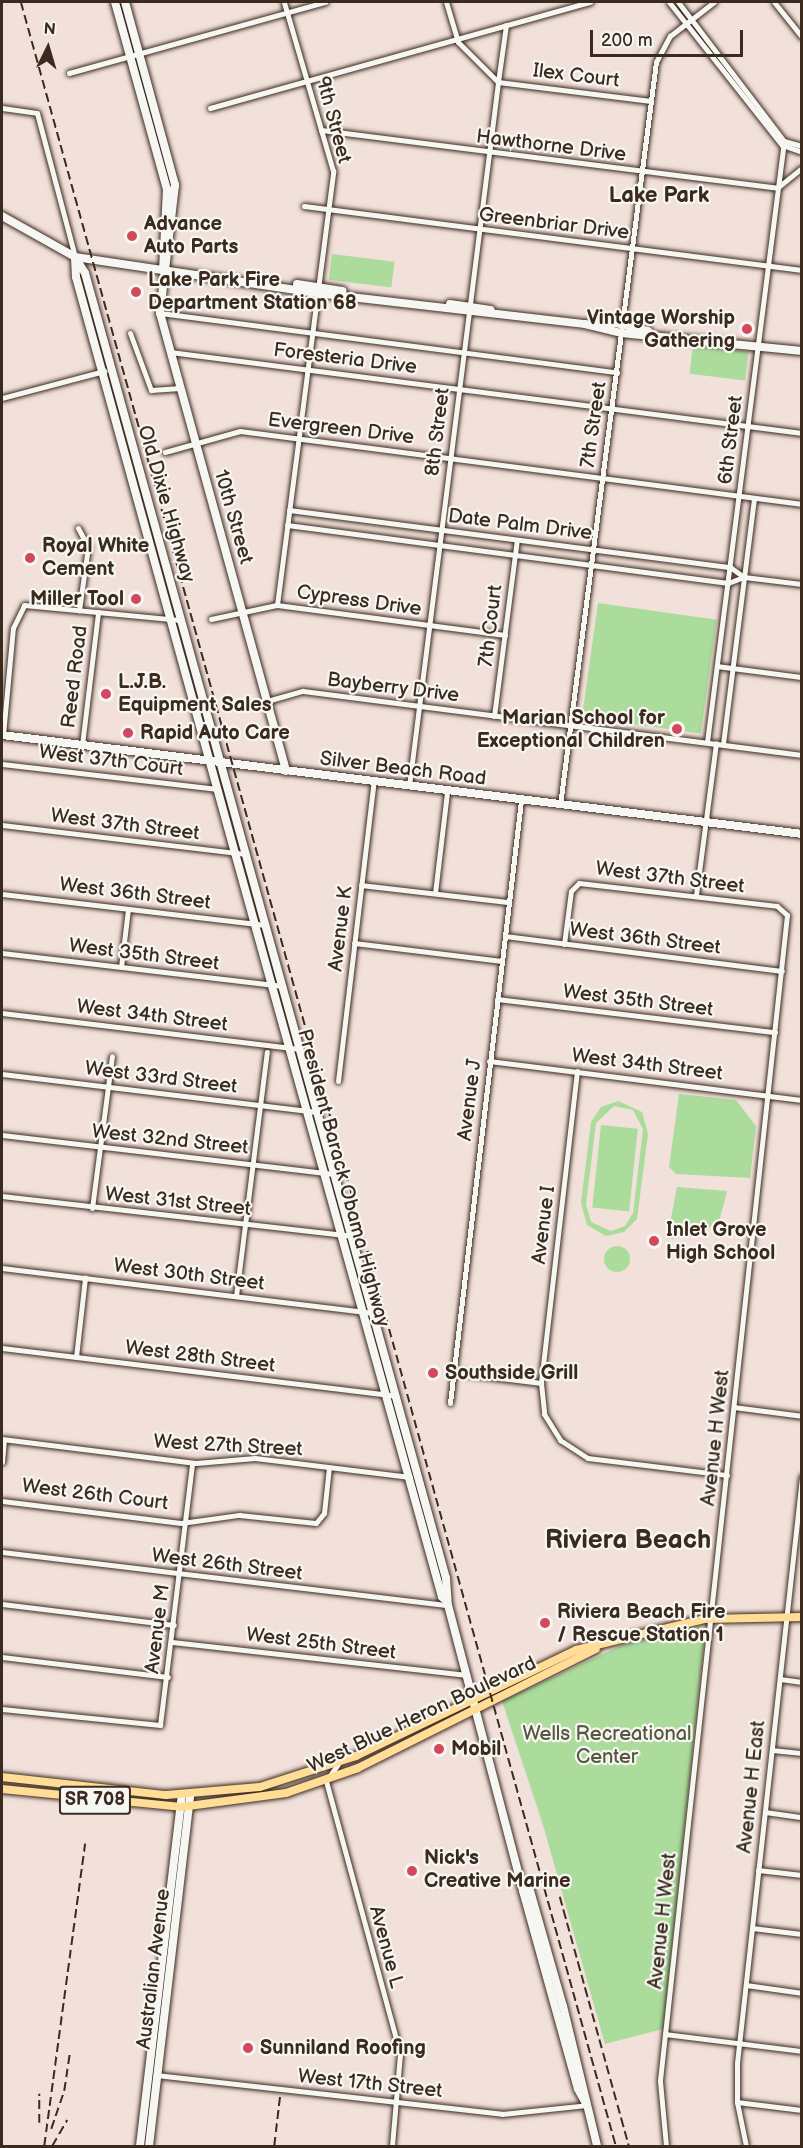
<!DOCTYPE html>
<html>
<head>
<meta charset="utf-8">
<style>
	body { margin:0 }
	#map { position:relative; width:803px; height:2148px; overflow:hidden; background:#f2e0da; font-family:"Balsamiq Sans",sans-serif }
	div>[style] { position:absolute }
	[style*='--x'] { left:calc(var(--x)*1px); top:calc(var(--y)*1px); width:calc(var(--w)*1px); rotate:calc(var(--a)*1deg) }
	.green>* { inset:0; background:#abdc9c; transform-origin:0 0 }
	.round { border-radius:50% }
	.roads { filter:drop-shadow(0 0 2px #3b2a1e) drop-shadow(0 0 2px #3b2a1e) }
	.street>* { height:5px; margin:-2.5px; padding:0 2.5px; transform-origin:2.5px; border-radius:2.5px; background:#f6f6f2 }
	.secondary>* { height:8px; margin:-4px; padding:0 4px; transform-origin:4px; border-radius:4px; background:#f6f6f2 }
	.primary>* { height:8px; margin:-4px; padding:0 4px; transform-origin:4px; border-radius:4px; background:#ffdd96 }
	.rail>* { height:1.5px; margin-top:-0.75px; transform-origin:0; background:repeating-linear-gradient(90deg,#3b2a1e 0 9px,transparent 0 13.5px) }
	.dots>* { width:16px; height:16px; translate:-50% -50%; box-sizing:border-box; border:3px solid #f6f6f2; border-radius:50% }
	span { translate:-50% -50%; white-space:nowrap; text-align:center; line-height:1.15; -webkit-text-stroke:4.5px #f6f6f2; paint-order:stroke }
	.shield-label span { padding:2px 4px; background:#f6f6f2; border:2px solid; border-radius:4px; -webkit-text-stroke-width:0 }
	.shield-label { font-size:18px; color:#3b2a1e; font-weight:700 }
	.street-label { font-size:20px; color:#3b2a1e }
	.poi-label { font-size:20px; color:#3b2a1e; font-weight:700 }
	.left { translate:0 -50%; text-align:left }
	.right { translate:-100% -50%; text-align:right }
	.park-label { font-size:20px; color:#57563e }
	.quarter-label { font-size:22px; color:#3b2a1e; font-weight:700 }
	.district-label { font-size:26px; color:#3b2a1e; font-weight:700 }
	.frame { position:absolute; inset:0; border:3px solid #3b2a1e; pointer-events:none }
	.north { position:absolute; left:18px; top:18px; width:60px; height:60px; -webkit-text-stroke:4px #f6f6f2; paint-order:stroke; rotate:5deg; font-size:16px; font-weight:700; line-height:24px; text-align:center; color:#3b2a1e }
	.north::after { content:''; display:block; margin:auto; width:21px; height:27px; background:#3b2a1e; clip-path:polygon(50% 0,100% 100%,50% 72%,0 100%) }
	.scale { position:absolute; left:590px; top:30px; width:153px; height:27px; box-sizing:border-box; border:3px solid #3b2a1e; border-top:0; padding-left:8px; font-size:18px; line-height:21px; white-space:nowrap; color:#3b2a1e; -webkit-text-stroke:4px #f6f6f2; paint-order:stroke }
</style>
</head>
<body>
<div id="map">
	<div class="green">
		<div style="left:332px;top:254px;width:63px;height:26px;rotate:7deg"></div>
		<div style="left:693px;top:345px;width:56px;height:29px;rotate:7deg"></div>
		<div style="left:598px;top:603px;width:120px;height:115px;rotate:8deg"></div>
		<div style="clip-path:polygon(679px 1094px,736px 1100px,756px 1126px,750px 1178px,676px 1174px,669px 1167px)"></div>
		<div style="clip-path:polygon(evenodd,618px 1101px,642px 1112px,648px 1134px,637px 1219px,624px 1232px,606px 1236px,587px 1225px,581px 1203px,591px 1122px,601px 1107px,618px 1101px,614px 1106px,633px 1110px,643px 1129px,633px 1213px,625px 1226px,611px 1231px,591px 1222px,586px 1204px,596px 1123px,614px 1106px)"></div>
		<div style="left:601px;top:1125px;width:37px;height:83px;rotate:6deg"></div>
		<div style="clip-path:polygon(677px 1187px,727px 1191px,720px 1218px,701px 1236px,667px 1239px)"></div>
		<div class="round" style="left:604px;top:1246px;width:26px;height:26px"></div>
		<div style="clip-path:polygon(700px 1626px,705px 1632px,663px 2029px,605px 2044px,543px 1825px,502px 1701px,620px 1646px)"></div>
	</div>
	<div class="roads">
		<div class="street">
			<div style="--x:669;--y:2;--w:182;--a:51.7"></div>
			<div style="--x:782;--y:145;--w:21;--a:19"></div>
			<div style="--x:678;--y:2;--w:175;--a:52.7"></div>
			<div style="--x:784;--y:141;--w:19;--a:16"></div>
			<div style="--x:774;--y:2;--w:45;--a:51.3"></div>
			<div style="--x:506;--y:25;--w:58;--a:98"></div>
			<div style="--x:498;--y:82;--w:154;--a:7.1"></div>
			<div style="--x:69;--y:73;--w:266;--a:-15.5"></div>
			<div style="--x:2;--y:108;--w:35;--a:8"></div>
			<div style="--x:37;--y:113;--w:149;--a:75.2"></div>
			<div style="--x:210;--y:108;--w:395;--a:-15.6"></div>
			<div style="--x:321;--y:130;--w:460;--a:7.2"></div>
			<div style="--x:777;--y:188;--w:32;--a:-39"></div>
			<div style="--x:304;--y:206;--w:502;--a:7.32"></div>
			<div style="--x:160;--y:313;--w:461;--a:7.4"></div>
			<div style="--x:130;--y:333;--w:61;--a:69.8"></div>
			<div style="--x:151;--y:390;--w:29;--a:-4"></div>
			<div style="--x:170;--y:352;--w:637;--a:7.3"></div>
			<div style="--x:2;--y:398;--w:106;--a:-14.8"></div>
			<div style="--x:165;--y:452;--w:78;--a:-15.6"></div>
			<div style="--x:240;--y:431;--w:567;--a:7.4"></div>
			<div style="--x:289;--y:510;--w:445;--a:7.4"></div>
			<div style="--x:730;--y:567;--w:17;--a:36"></div>
			<div style="--x:744;--y:577;--w:58;--a:6.9"></div>
			<div style="--x:287;--y:525;--w:445;--a:7.5"></div>
			<div style="--x:728;--y:583;--w:17;--a:-21"></div>
			<div style="--x:78;--y:528;--w:21;--a:62"></div>
			<div style="--x:88;--y:547;--w:64;--a:98.1"></div>
			<div style="--x:277;--y:605;--w:438;--a:-82.6"></div>
			<div style="--x:333;--y:171;--w:176;--a:-106.2"></div>
			<div style="--x:211;--y:619;--w:67;--a:-12"></div>
			<div style="--x:277;--y:605;--w:230;--a:7.5"></div>
			<div style="--x:717;--y:666;--w:86;--a:7.4"></div>
			<div style="--x:267;--y:701;--w:37;--a:-16"></div>
			<div style="--x:303;--y:691;--w:503;--a:7.31"></div>
			<div style="--x:494;--y:716;--w:177;--a:-82.6"></div>
			<div style="--x:3;--y:735;--w:107;--a:-84.7"></div>
			<div style="--x:13;--y:628;--w:25;--a:-64"></div>
			<div style="--x:24;--y:605;--w:158;--a:5.5"></div>
			<div style="--x:707;--y:742;--w:606;--a:-82.7"></div>
			<div style="--x:723;--y:744;--w:248;--a:-82.8"></div>
			<div style="--x:82;--y:745;--w:134;--a:-83.1"></div>
			<div style="--x:2;--y:764;--w:217;--a:6.6"></div>
			<div style="--x:409;--y:786;--w:710;--a:-82.79"></div>
			<div style="--x:498;--y:82;--w:57;--a:-135"></div>
			<div style="--x:458;--y:42;--w:42;--a:-106.7"></div>
			<div style="--x:560;--y:805;--w:749;--a:-82.64"></div>
			<div style="--x:656;--y:62;--w:30;--a:-62"></div>
			<div style="--x:670;--y:36;--w:56;--a:-37.7"></div>
			<div style="--x:2;--y:825;--w:246;--a:6.8"></div>
			<div style="--x:361;--y:885;--w:149;--a:6.6"></div>
			<div style="--x:435;--y:893;--w:102;--a:-83.2"></div>
			<div style="--x:2;--y:894;--w:265;--a:6.7"></div>
			<div style="--x:696;--y:895;--w:153;--a:-82.5"></div>
			<div style="--x:505;--y:936;--w:279;--a:7.2"></div>
			<div style="--x:354;--y:943;--w:149;--a:6.9"></div>
			<div style="--x:564;--y:944;--w:53;--a:-82.5"></div>
			<div style="--x:571;--y:891;--w:11;--a:-45"></div>
			<div style="--x:579;--y:883;--w:199;--a:6.6"></div>
			<div style="--x:777;--y:906;--w:13;--a:42"></div>
			<div style="--x:787;--y:915;--w:1173;--a:96.22"></div>
			<div style="--x:660;--y:2081;--w:65;--a:84.7"></div>
			<div style="--x:2;--y:953;--w:283;--a:6.7"></div>
			<div style="--x:121;--y:967;--w:58;--a:-83.1"></div>
			<div style="--x:497;--y:999;--w:280;--a:6.8"></div>
			<div style="--x:2;--y:1013;--w:300;--a:6.9"></div>
			<div style="--x:489;--y:1061;--w:315;--a:7.1"></div>
			<div style="--x:577;--y:1071;--w:314;--a:96.6"></div>
			<div style="--x:541;--y:1383;--w:31;--a:84"></div>
			<div style="--x:544;--y:1414;--w:31;--a:58"></div>
			<div style="--x:560;--y:1440;--w:33;--a:33"></div>
			<div style="--x:588;--y:1458;--w:140;--a:7"></div>
			<div style="--x:2;--y:1074;--w:317;--a:6.9"></div>
			<div style="--x:338;--y:1081;--w:302;--a:-83.2"></div>
			<div style="--x:2;--y:1135;--w:334;--a:6.7"></div>
			<div style="--x:2;--y:1196;--w:351;--a:6.5"></div>
			<div style="--x:92;--y:1208;--w:153;--a:-82.5"></div>
			<div style="--x:2;--y:1268;--w:374;--a:6.9"></div>
			<div style="--x:236;--y:1296;--w:246;--a:-82.8"></div>
			<div style="--x:2;--y:1348;--w:397;--a:6.9"></div>
			<div style="--x:76;--y:1357;--w:80;--a:-83.5"></div>
			<div style="--x:453;--y:1372;--w:89;--a:7.1"></div>
			<div style="--x:450;--y:1403;--w:607;--a:-83.28"></div>
			<div style="--x:734;--y:1407;--w:69;--a:7.5"></div>
			<div style="--x:2;--y:1439;--w:195;--a:7.1"></div>
			<div style="--x:196;--y:1463;--w:59;--a:-4.8"></div>
			<div style="--x:255;--y:1458;--w:156;--a:7"></div>
			<div style="--x:2;--y:1462;--w:22;--a:-85"></div>
			<div style="--x:2;--y:1501;--w:180;--a:7"></div>
			<div style="--x:181;--y:1523;--w:59;--a:-7.9"></div>
			<div style="--x:239;--y:1515;--w:77;--a:5.9"></div>
			<div style="--x:316;--y:1523;--w:13;--a:-51"></div>
			<div style="--x:324;--y:1513;--w:46;--a:-83.8"></div>
			<div style="--x:2;--y:1552;--w:449;--a:6.8"></div>
			<div style="--x:2;--y:1604;--w:173;--a:7"></div>
			<div style="--x:172;--y:1642;--w:297;--a:6.4"></div>
			<div style="--x:2;--y:1657;--w:167;--a:6.9"></div>
			<div style="--x:780;--y:1679;--w:22;--a:8"></div>
			<div style="--x:2;--y:1709;--w:159;--a:5.8"></div>
			<div style="--x:160;--y:1725;--w:264;--a:-83"></div>
			<div style="--x:772;--y:1750;--w:30;--a:6"></div>
			<div style="--x:338;--y:1764;--w:21;--a:125"></div>
			<div style="--x:326;--y:1781;--w:283;--a:74.8"></div>
			<div style="--x:400;--y:2054;--w:92;--a:95"></div>
			<div style="--x:765;--y:1812;--w:37;--a:8"></div>
			<div style="--x:758;--y:1870;--w:44;--a:6.5"></div>
			<div style="--x:752;--y:1928;--w:50;--a:6.8"></div>
			<div style="--x:746;--y:1985;--w:57;--a:8.1"></div>
			<div style="--x:665;--y:2034;--w:138;--a:7.1"></div>
			<div style="--x:156;--y:2075;--w:348;--a:6.4"></div>
			<div style="--x:502;--y:2114;--w:85;--a:-6"></div>
			<div style="--x:737;--y:2102;--w:65;--a:7"></div>
			<div style="--x:746;--y:2146;--w:45;--a:-101.6"></div>
			<div style="--x:737;--y:2102;--w:39;--a:-90"></div>
			<div style="--x:737;--y:2063;--w:590;--a:-83.67"></div>
		</div>
		<div class="secondary">
			<div style="--x:115;--y:2;--w:194;--a:74.5"></div>
			<div style="--x:167;--y:189;--w:81;--a:92.8"></div>
			<div style="--x:125;--y:2;--w:190;--a:74.7"></div>
			<div style="--x:175;--y:185;--w:129;--a:96.7"></div>
			<div style="--x:160;--y:313;--w:475;--a:74.6"></div>
			<div style="--x:2;--y:216;--w:84;--a:29.3"></div>
			<div style="--x:75;--y:257;--w:19;--a:58"></div>
			<div style="--x:85;--y:273;--w:1354;--a:74.54"></div>
			<div style="--x:446;--y:1578;--w:27;--a:86"></div>
			<div style="--x:448;--y:1605;--w:296;--a:75.3"></div>
			<div style="--x:523;--y:1891;--w:205;--a:74.5"></div>
			<div style="--x:578;--y:2089;--w:18;--a:61"></div>
			<div style="--x:75;--y:257;--w:244;--a:8.5"></div>
			<div style="--x:316;--y:293;--w:271;--a:6.6"></div>
			<div style="--x:585;--y:324;--w:37;--a:14"></div>
			<div style="--x:621;--y:333;--w:182;--a:5.7"></div>
			<div style="--x:75;--y:258;--w:19;--a:87"></div>
			<div style="--x:76;--y:277;--w:598;--a:74.57"></div>
			<div style="--x:235;--y:853;--w:772;--a:74.45"></div>
			<div style="--x:442;--y:1597;--w:6;--a:39"></div>
			<div style="--x:297;--y:284;--w:46;--a:8.8"></div>
			<div style="--x:450;--y:304;--w:41;--a:8.3"></div>
			<div style="--x:592;--y:323;--w:24;--a:0"></div>
			<div style="--x:616;--y:323;--w:33;--a:14"></div>
			<div style="--x:2;--y:735;--w:806;--a:7.05"></div>
			<div style="--x:524;--y:1885;--w:5;--a:22"></div>
			<div style="--x:529;--y:1887;--w:124;--a:74.1"></div>
			<div style="--x:563;--y:2006;--w:144;--a:76.3"></div>
			<div style="--x:140;--y:2146;--w:354;--a:-83.2"></div>
			<div style="--x:149;--y:2146;--w:353;--a:-83.3"></div>
		</div>
		<div class="primary">
			<div style="--x:2;--y:1777;--w:165;--a:6.3"></div>
			<div style="--x:166;--y:1795;--w:94;--a:-4.9"></div>
			<div style="--x:260;--y:1787;--w:101;--a:-17.9"></div>
			<div style="--x:356;--y:1756;--w:244;--a:-25.7"></div>
			<div style="--x:576;--y:1650;--w:133;--a:-13.5"></div>
			<div style="--x:705;--y:1619;--w:97;--a:-1.2"></div>
			<div style="--x:2;--y:1789;--w:180;--a:5.7"></div>
			<div style="--x:181;--y:1807;--w:106;--a:-7.6"></div>
			<div style="--x:286;--y:1793;--w:76;--a:-19.1"></div>
			<div style="--x:358;--y:1768;--w:266;--a:-26.6"></div>
		</div>
	</div>
	<div class="rail">
		<div style="--x:21;--y:2;--w:2225;--a:74.49"></div>
		<div style="--x:560;--y:1897;--w:258;--a:74.5"></div>
		<div style="--x:39;--y:2123;--w:29;--a:-90"></div>
		<div style="--x:51;--y:2129;--w:40;--a:-71.1"></div>
		<div style="--x:64;--y:2091;--w:40;--a:-81.5"></div>
		<div style="--x:44;--y:2146;--w:305;--a:-82.3"></div>
		<div style="--x:52;--y:2146;--w:30;--a:-60"></div>
		<div style="--x:274;--y:2146;--w:51;--a:-83.3"></div>
	</div>
	<div class="dots">
		<div style="left:132px;top:236px;background:#d1495b"></div>
		<div style="left:136px;top:292px;background:#d1495b"></div>
		<div style="left:747px;top:329px;background:#d1495b"></div>
		<div style="left:30px;top:558px;background:#d1495b"></div>
		<div style="left:136px;top:599px;background:#d1495b"></div>
		<div style="left:106px;top:694px;background:#d1495b"></div>
		<div style="left:677px;top:729px;background:#d1495b"></div>
		<div style="left:128px;top:733px;background:#d1495b"></div>
		<div style="left:654px;top:1241px;background:#d1495b"></div>
		<div style="left:433px;top:1373px;background:#d1495b"></div>
		<div style="left:545px;top:1623px;background:#d1495b"></div>
		<div style="left:439px;top:1749px;background:#d1495b"></div>
		<div style="left:412px;top:1871px;background:#d1495b"></div>
		<div style="left:248px;top:2048px;background:#d1495b"></div>
	</div>
	<div class="shield-label">
		<span style="left:95px;top:1800px">SR 708</span>
	</div>
	<div class="street-label">
		<span style="left:576px;top:76px;rotate:7deg">Ilex Court</span>
		<span style="left:333px;top:120px;rotate:75deg">9th Street</span>
		<span style="left:551px;top:146px;rotate:7deg">Hawthorne Drive</span>
		<span style="left:554px;top:224px;rotate:7deg">Greenbriar Drive</span>
		<span style="left:345px;top:359px;rotate:7deg">Foresteria Drive</span>
		<span style="left:594px;top:425px;rotate:-82deg">7th Street</span>
		<span style="left:341px;top:429px;rotate:7deg">Evergreen Drive</span>
		<span style="left:438px;top:432px;rotate:-83deg">8th Street</span>
		<span style="left:731px;top:440px;rotate:-83deg">6th Street</span>
		<span style="left:166px;top:504px;rotate:74deg">Old Dixie Highway</span>
		<span style="left:233px;top:517px;rotate:74deg">10th Street</span>
		<span style="left:520px;top:525px;rotate:7deg">Date Palm Drive</span>
		<span style="left:359px;top:601px;rotate:8deg">Cypress Drive</span>
		<span style="left:491px;top:626px;rotate:-83deg">7th Court</span>
		<span style="left:75px;top:677px;rotate:-83deg">Reed Road</span>
		<span style="left:393px;top:688px;rotate:7deg">Bayberry Drive</span>
		<span style="left:111px;top:761px;rotate:7deg">West 37th Court</span>
		<span style="left:403px;top:769px;rotate:7deg">Silver Beach Road</span>
		<span style="left:125px;top:825px;rotate:7deg">West 37th Street</span>
		<span style="left:670px;top:878px;rotate:7deg">West 37th Street</span>
		<span style="left:135px;top:894px;rotate:7deg">West 36th Street</span>
		<span style="left:341px;top:929px;rotate:-83deg">Avenue K</span>
		<span style="left:645px;top:939px;rotate:7deg">West 36th Street</span>
		<span style="left:144px;top:955px;rotate:7deg">West 35th Street</span>
		<span style="left:638px;top:1001px;rotate:7deg">West 35th Street</span>
		<span style="left:152px;top:1016px;rotate:7deg">West 34th Street</span>
		<span style="left:647px;top:1065px;rotate:7deg">West 34th Street</span>
		<span style="left:161px;top:1078px;rotate:7deg">West 33rd Street</span>
		<span style="left:470px;top:1100px;rotate:-83deg">Avenue J</span>
		<span style="left:170px;top:1140px;rotate:6deg">West 32nd Street</span>
		<span style="left:343px;top:1178px;rotate:75deg">President Barack Obama Highway</span>
		<span style="left:178px;top:1202px;rotate:6deg">West 31st Street</span>
		<span style="left:544px;top:1225px;rotate:-83deg">Avenue I</span>
		<span style="left:189px;top:1275px;rotate:7deg">West 30th Street</span>
		<span style="left:200px;top:1357px;rotate:7deg">West 28th Street</span>
		<span style="left:716px;top:1438px;rotate:-84deg">Avenue H West</span>
		<span style="left:228px;top:1446px;rotate:3deg">West 27th Street</span>
		<span style="left:95px;top:1495px;rotate:7deg">West 26th Court</span>
		<span style="left:227px;top:1565px;rotate:7deg">West 26th Street</span>
		<span style="left:158px;top:1629px;rotate:-83deg">Avenue M</span>
		<span style="left:321px;top:1644px;rotate:7deg">West 25th Street</span>
		<span style="left:422px;top:1715px;rotate:-25deg">West Blue Heron Boulevard</span>
		<span style="left:752px;top:1787px;rotate:-84deg">Avenue H East</span>
		<span style="left:663px;top:1921px;rotate:-84deg">Avenue H West</span>
		<span style="left:386px;top:1947px;rotate:75deg">Avenue L</span>
		<span style="left:154px;top:1969px;rotate:-83deg">Australian Avenue</span>
		<span style="left:370px;top:2084px;rotate:6deg">West 17th Street</span>
	</div>
	<div class="poi-label">
		<span class="left" style="left:144px;top:236px">Advance<br>Auto Parts</span>
		<span class="left" style="left:148px;top:292px">Lake Park Fire<br>Department Station 68</span>
		<span class="right" style="left:735px;top:330px">Vintage Worship<br>Gathering</span>
		<span class="left" style="left:42px;top:558px">Royal White<br>Cement</span>
		<span class="right" style="left:124px;top:599px">Miller Tool</span>
		<span class="left" style="left:118px;top:694px">L.J.B.<br>Equipment Sales</span>
		<span class="right" style="left:665px;top:730px">Marian School for<br>Exceptional Children</span>
		<span class="left" style="left:140px;top:733px">Rapid Auto Care</span>
		<span class="left" style="left:666px;top:1242px">Inlet Grove<br>High School</span>
		<span class="left" style="left:445px;top:1373px">Southside Grill</span>
		<span class="left" style="left:557px;top:1624px">Riviera Beach Fire<br>/ Rescue Station 1</span>
		<span class="left" style="left:451px;top:1749px">Mobil</span>
		<span class="left" style="left:424px;top:1870px">Nick's<br>Creative Marine</span>
		<span class="left" style="left:260px;top:2048px">Sunniland Roofing</span>
	</div>
	<div class="park-label">
		<span style="left:607px;top:1746px">Wells Recreational<br>Center</span>
	</div>
	<div class="quarter-label">
		<span style="left:659px;top:196px">Lake Park</span>
	</div>
	<div class="district-label">
		<span style="left:628px;top:1541px">Riviera Beach</span>
	</div>
	<div class="frame"></div>
	<div class="north">N</div>
	<div class="scale">200 m</div>
</div>
</body>
</html>
